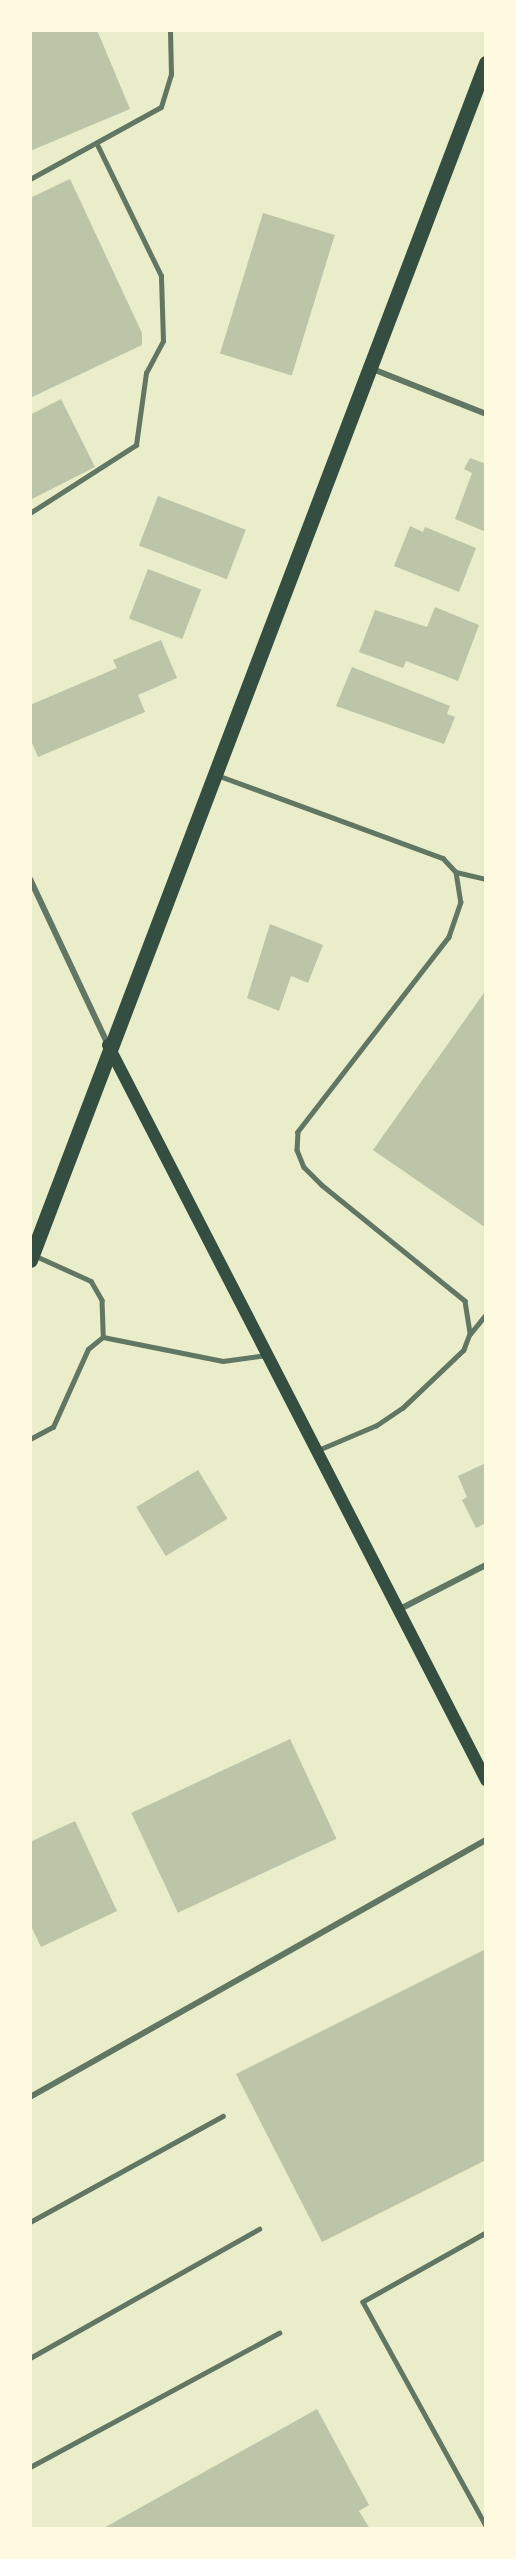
<!DOCTYPE html>
<html>
<head>
<meta charset="utf-8">
<style>
	body { margin:0 }
	#map { position:relative; width:516px; height:2559px; overflow:hidden; background:#e9edc9; font-family:Poppins,sans-serif }
	div>[style] { position:absolute }
	[style*='--x'] { left:calc(var(--x)*1px); top:calc(var(--y)*1px); width:calc(var(--w)*1px); rotate:calc(var(--a)*1deg) }
	.building>* { inset:0; background:#bcc5a7; transform-origin:0 0 }
	.service>* { height:4.5px; margin:-2.25px; padding:0 2.25px; transform-origin:2.25px; border-radius:2.25px; background:#617663 }
	.minor>* { height:6px; margin:-3px; padding:0 3px; transform-origin:3px; border-radius:3px; background:#617663 }
	.secondary>* { height:12px; margin:-6px; padding:0 6px; transform-origin:6px; border-radius:6px; background:#344e41 }
	.primary>* { height:15px; margin:-7.5px; padding:0 7.5px; transform-origin:7.5px; border-radius:7.5px; background:#344e41 }
	span { translate:-50% -50%; white-space:nowrap; text-align:center; line-height:1.15; -webkit-text-stroke:5px #fefae0; paint-order:stroke }
	.frame { position:absolute; inset:0; border:32px solid #fefae0; pointer-events:none }
</style>
</head>
<body>
<div id="map">
	<div class="building">
		<div style="clip-path:polygon(30px 30px,97px 30px,130px 109px,30px 151px)"></div>
		<div style="clip-path:polygon(70px 179px,142px 333px,142px 345px,30px 398px,30px 198px)"></div>
		<div style="left:263px;top:213px;width:75px;height:147px;rotate:17deg"></div>
		<div style="clip-path:polygon(61px 399px,95px 467px,30px 500px,30px 415px)"></div>
		<div style="clip-path:polygon(470px 458px,486px 464px,486px 532px,455px 519px,472px 473px,464px 469px)"></div>
		<div style="left:158px;top:496px;width:94px;height:53px;rotate:21deg"></div>
		<div style="clip-path:polygon(410px 526px,423px 532px,425px 527px,476px 548px,459px 592px,394px 566px)"></div>
		<div style="left:148px;top:569px;width:57px;height:53px;rotate:21deg"></div>
		<div style="clip-path:polygon(435px 607px,479px 625px,458px 681px,406px 661px,403px 668px,359px 652px,375px 610px,427px 627px)"></div>
		<div style="clip-path:polygon(161px 640px,177px 678px,138px 695px,145px 712px,38px 757px,30px 738px,30px 705px,117px 668px,113px 660px)"></div>
		<div style="clip-path:polygon(352px 667px,450px 706px,447px 714px,455px 717px,444px 744px,336px 706px)"></div>
		<div style="clip-path:polygon(270px 924px,323px 945px,308px 983px,291px 976px,279px 1011px,247px 998px)"></div>
		<div style="clip-path:polygon(486px 990px,486px 1228px,373px 1150px)"></div>
		<div style="clip-path:polygon(486px 1463px,486px 1523px,476px 1528px,462px 1500px,467px 1497px,458px 1476px)"></div>
		<div style="left:198px;top:1470px;width:57px;height:72px;rotate:59deg"></div>
		<div style="left:290px;top:1739px;width:110px;height:175px;rotate:65deg"></div>
		<div style="clip-path:polygon(75px 1821px,117px 1911px,41px 1947px,30px 1924px,30px 1842px)"></div>
		<div style="clip-path:polygon(486px 1949px,486px 2160px,322px 2242px,236px 2074px)"></div>
		<div style="clip-path:polygon(317px 2409px,369px 2505px,359px 2511px,370px 2529px,102px 2529px)"></div>
	</div>
	<div class="service">
		<div style="--x:30;--y:179;--w:149;--a:-28.8"></div>
		<div style="--x:161;--y:107;--w:34;--a:-73"></div>
		<div style="--x:171;--y:75;--w:45;--a:-91.3"></div>
		<div style="--x:30;--y:513;--w:126;--a:-32.7"></div>
		<div style="--x:136;--y:445;--w:73;--a:-82.1"></div>
		<div style="--x:146;--y:373;--w:36;--a:-62"></div>
		<div style="--x:163;--y:341;--w:65;--a:-91.8"></div>
		<div style="--x:161;--y:276;--w:146;--a:-116"></div>
		<div style="--x:217;--y:775;--w:241;--a:20.2"></div>
		<div style="--x:443;--y:858;--w:19;--a:47"></div>
		<div style="--x:456;--y:872;--w:30;--a:81"></div>
		<div style="--x:461;--y:902;--w:37;--a:109"></div>
		<div style="--x:449;--y:937;--w:247;--a:127.8"></div>
		<div style="--x:298;--y:1132;--w:18;--a:93"></div>
		<div style="--x:297;--y:1150;--w:18;--a:68"></div>
		<div style="--x:304;--y:1167;--w:25;--a:45"></div>
		<div style="--x:322;--y:1185;--w:184;--a:39"></div>
		<div style="--x:465;--y:1301;--w:33;--a:81"></div>
		<div style="--x:470;--y:1334;--w:17;--a:111"></div>
		<div style="--x:464;--y:1350;--w:84;--a:136.4"></div>
		<div style="--x:403;--y:1408;--w:32;--a:146"></div>
		<div style="--x:376;--y:1426;--w:64;--a:157"></div>
		<div style="--x:456;--y:872;--w:31;--a:13"></div>
		<div style="--x:36;--y:1256;--w:60;--a:24.4"></div>
		<div style="--x:91;--y:1281;--w:22;--a:60"></div>
		<div style="--x:102;--y:1300;--w:37;--a:88"></div>
		<div style="--x:470;--y:1334;--w:26;--a:-51"></div>
		<div style="--x:30;--y:1439;--w:26;--a:-28"></div>
		<div style="--x:53;--y:1427;--w:85;--a:-65.8"></div>
		<div style="--x:88;--y:1349;--w:19;--a:-39"></div>
		<div style="--x:103;--y:1337;--w:122;--a:11.3"></div>
		<div style="--x:223;--y:1361;--w:44;--a:-7.8"></div>
		<div style="--x:30;--y:2222;--w:220;--a:-28.8"></div>
		<div style="--x:486;--y:2233;--w:141;--a:150.7"></div>
		<div style="--x:363;--y:2302;--w:256;--a:61.2"></div>
		<div style="--x:30;--y:2358;--w:263;--a:-29.4"></div>
		<div style="--x:30;--y:2467;--w:283;--a:-28.3"></div>
	</div>
	<div class="minor">
		<div style="--x:370;--y:368;--w:125;--a:21.6"></div>
		<div style="--x:30;--y:879;--w:183;--a:64.8"></div>
		<div style="--x:398;--y:1610;--w:99;--a:-27.1"></div>
		<div style="--x:30;--y:2097;--w:523;--a:-29.41"></div>
	</div>
	<div class="secondary">
		<div style="--x:108;--y:1045;--w:827;--a:62.78"></div>
	</div>
	<div class="primary">
		<div style="--x:30;--y:1260;--w:1281;--a:-69.15"></div>
	</div>
	<div class="frame"></div>
</div>
</body>
</html>
